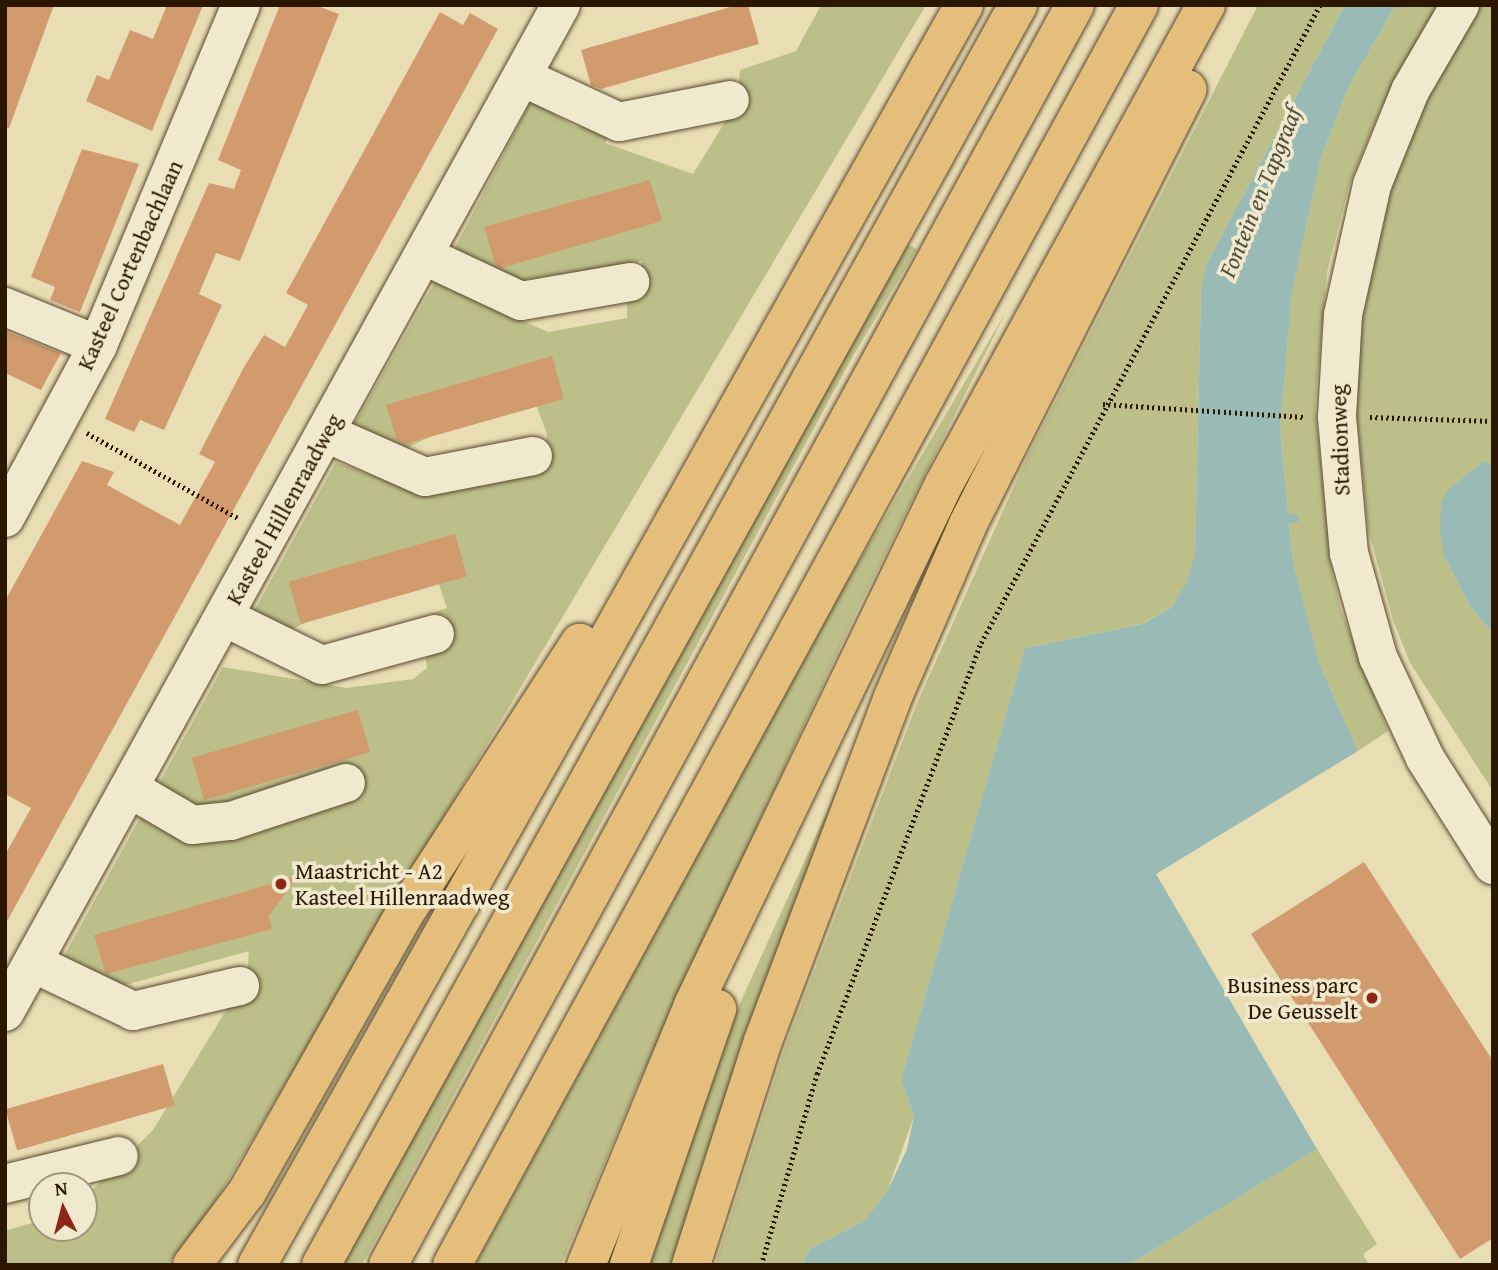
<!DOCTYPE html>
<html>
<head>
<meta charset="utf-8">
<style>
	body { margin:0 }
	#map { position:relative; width:1498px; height:1270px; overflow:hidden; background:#e9ddb4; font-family:"Gentium Book Plus",serif }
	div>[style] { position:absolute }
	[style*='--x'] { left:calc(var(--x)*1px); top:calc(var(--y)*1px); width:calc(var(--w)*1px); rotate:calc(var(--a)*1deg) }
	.green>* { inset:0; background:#bdbf89 }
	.water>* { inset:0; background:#99bab5 }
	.stream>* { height:9px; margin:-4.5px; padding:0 4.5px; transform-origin:4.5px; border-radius:4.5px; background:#99bab5 }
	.building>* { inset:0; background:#d19b6e; transform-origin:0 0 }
	.path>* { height:4.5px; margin-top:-2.25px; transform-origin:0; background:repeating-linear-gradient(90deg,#2b1700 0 2px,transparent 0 5.5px) }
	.roads { filter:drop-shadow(0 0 2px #5a482d) drop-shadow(0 0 2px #5a482d) }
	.minor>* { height:38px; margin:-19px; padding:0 19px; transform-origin:19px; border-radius:19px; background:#f1e9ce }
	.highway>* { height:38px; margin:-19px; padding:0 19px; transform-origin:19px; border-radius:19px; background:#e4be7a }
	.dots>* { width:19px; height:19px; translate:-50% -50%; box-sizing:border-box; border:4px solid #f1e9ce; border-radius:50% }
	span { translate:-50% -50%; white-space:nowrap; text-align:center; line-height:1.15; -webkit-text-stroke:7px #f1e9ce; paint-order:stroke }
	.street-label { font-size:23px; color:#2b1700 }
	.poi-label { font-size:23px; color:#2b1700 }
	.left { translate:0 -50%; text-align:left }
	.right { translate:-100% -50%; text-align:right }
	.water-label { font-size:24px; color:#52503f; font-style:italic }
	.frame { position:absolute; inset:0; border:7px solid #2b1700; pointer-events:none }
	.north { position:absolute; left:28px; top:1172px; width:70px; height:70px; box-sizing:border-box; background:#f1e9ce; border:2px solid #a2957c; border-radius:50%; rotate:354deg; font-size:19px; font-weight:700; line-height:28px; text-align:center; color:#2b1700 }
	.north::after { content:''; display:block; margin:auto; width:24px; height:32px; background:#8f2418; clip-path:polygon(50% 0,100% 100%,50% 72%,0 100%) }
</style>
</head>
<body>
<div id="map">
	<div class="green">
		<div style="clip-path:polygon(821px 5px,926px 5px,208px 1214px,167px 1265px,5px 1265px,5px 1231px,42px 1220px,42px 1228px,84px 1228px,84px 1198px,153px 1130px,247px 976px,249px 951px,103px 991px,58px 967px,223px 667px,347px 688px,413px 679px,427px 668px,425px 652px,450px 648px,446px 615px,430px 614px,447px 608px,432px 564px,292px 629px,252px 615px,336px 462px,408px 489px,460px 490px,541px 473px,547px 434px,530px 389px,390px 456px,347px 437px,435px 282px,548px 332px,627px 318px,627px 300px,640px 295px,642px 261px,490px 285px,448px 261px,531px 101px,576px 127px,615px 123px,605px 143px,693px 174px,726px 120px,737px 113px,740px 70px,796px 51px)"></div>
		<div style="clip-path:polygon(1258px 5px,1345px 5px,1206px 265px,1201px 289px,1195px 556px,1186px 583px,1171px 608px,1141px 624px,1025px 648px,901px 1080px,914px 1116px,887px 1192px,864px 1221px,810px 1249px,802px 1265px,715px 1265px,786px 1045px,918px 701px,1027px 457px)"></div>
		<div style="clip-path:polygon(1396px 5px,1439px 5px,1380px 110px,1349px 186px,1327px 272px,1315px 407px,1332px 572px,1341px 610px,1388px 731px,1358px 751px,1320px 665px,1293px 562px,1280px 427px,1292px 293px,1321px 158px,1349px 86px)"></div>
		<div style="clip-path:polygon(1478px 5px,1493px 5px,1493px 465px,1484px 461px,1449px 488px,1444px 556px,1470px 607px,1493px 633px,1493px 791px,1410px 663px,1393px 620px,1368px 529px,1356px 409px,1356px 352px,1366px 283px,1394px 179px,1418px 116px)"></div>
		<div style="clip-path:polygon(906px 244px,917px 249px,853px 356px,362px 1265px,337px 1265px)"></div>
		<div style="clip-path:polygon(1006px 312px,856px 613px,639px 1081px,561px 1265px,475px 1265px,837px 599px)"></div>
		<div style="clip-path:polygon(890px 672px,676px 1265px,647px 1265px,709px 1072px)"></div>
		<div style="clip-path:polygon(1317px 1149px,1377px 1244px,1363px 1254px,1369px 1265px,1129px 1265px)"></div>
	</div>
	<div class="water">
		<div style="clip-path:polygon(1345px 5px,1396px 5px,1349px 86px,1321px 158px,1292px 293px,1280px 428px,1293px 562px,1320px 665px,1358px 751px,1156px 874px,1317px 1149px,1129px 1265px,802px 1265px,810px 1249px,864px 1221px,887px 1192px,907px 1149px,914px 1116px,901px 1080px,1025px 648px,1142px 624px,1171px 608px,1186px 583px,1195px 555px,1201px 289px,1206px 265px)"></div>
		<div style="clip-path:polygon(1484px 461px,1493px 465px,1493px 633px,1470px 607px,1444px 556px,1440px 531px,1441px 503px,1449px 488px)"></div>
	</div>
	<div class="stream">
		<div style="--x:1275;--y:518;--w:19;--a:0"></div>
	</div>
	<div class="building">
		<div style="clip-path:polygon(5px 5px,54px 5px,9px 128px,5px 127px)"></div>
		<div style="clip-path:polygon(167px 5px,203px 5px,152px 131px,86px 101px,97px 75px,109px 80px,130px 30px,153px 39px)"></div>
		<div style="clip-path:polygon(280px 5px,315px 5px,339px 14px,240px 261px,216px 253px,199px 294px,222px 305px,164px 430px,140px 420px,134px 432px,105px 419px,209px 183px,234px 189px,241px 170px,218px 160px)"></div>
		<div style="clip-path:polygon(737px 5px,748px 5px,759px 44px,601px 89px,591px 85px,581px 50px)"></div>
		<div style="clip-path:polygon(440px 12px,463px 25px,470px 13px,498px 29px,5px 925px,5px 855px,31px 808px,5px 794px,5px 601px,82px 461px,114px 472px,107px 485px,180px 525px,215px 462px,199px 454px,244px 367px,264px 335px,285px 347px,308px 305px,286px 293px)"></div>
		<div style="clip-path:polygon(82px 149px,139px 164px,80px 312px,50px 300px,55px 287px,31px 277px)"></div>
		<div style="clip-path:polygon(650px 180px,662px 221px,501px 268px,495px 264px,484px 227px)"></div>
		<div style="clip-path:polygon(5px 331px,61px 353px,41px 390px,5px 373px)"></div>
		<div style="clip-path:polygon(552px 356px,564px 399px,405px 444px,397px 440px,386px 405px)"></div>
		<div style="left:455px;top:534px;width:44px;height:173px;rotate:74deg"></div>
		<div style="left:358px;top:710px;width:44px;height:173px;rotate:74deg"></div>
		<div style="clip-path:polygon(1364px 862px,1493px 1061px,1493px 1238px,1460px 1259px,1251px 934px)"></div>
		<div style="clip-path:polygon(298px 876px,269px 916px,272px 929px,106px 974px,94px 935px)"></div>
		<div style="left:163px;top:1064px;width:43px;height:164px;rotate:74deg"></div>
	</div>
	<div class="path">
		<div style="--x:1103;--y:404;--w:202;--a:3.7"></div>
		<div style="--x:1370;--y:417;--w:123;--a:1.9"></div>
		<div style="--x:87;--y:433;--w:173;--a:29.4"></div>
		<div style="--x:761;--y:1265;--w:199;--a:-73.7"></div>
		<div style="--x:817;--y:1074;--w:461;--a:-69.2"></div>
		<div style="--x:981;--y:643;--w:722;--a:-62.02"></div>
	</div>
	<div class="roads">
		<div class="minor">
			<div style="--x:1460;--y:5;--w:99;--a:120.2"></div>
			<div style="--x:1410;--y:91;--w:101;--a:112"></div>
			<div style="--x:1372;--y:185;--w:133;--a:102.6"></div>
			<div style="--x:1343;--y:315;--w:102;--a:93.4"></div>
			<div style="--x:1337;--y:417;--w:137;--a:85"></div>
			<div style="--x:1349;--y:553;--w:108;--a:74.4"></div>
			<div style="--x:1378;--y:657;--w:111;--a:65"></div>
			<div style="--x:1425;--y:758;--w:127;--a:57.6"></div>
			<div style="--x:522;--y:77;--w:107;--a:24.9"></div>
			<div style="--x:619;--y:122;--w:113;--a:-11.2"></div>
			<div style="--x:425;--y:256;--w:106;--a:25.1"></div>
			<div style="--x:521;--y:301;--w:111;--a:-9.9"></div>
			<div style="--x:5;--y:307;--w:100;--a:22.2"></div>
			<div style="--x:326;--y:433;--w:108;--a:24"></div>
			<div style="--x:425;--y:477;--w:110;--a:-11"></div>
			<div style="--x:5;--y:518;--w:196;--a:-61.7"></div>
			<div style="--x:98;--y:345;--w:369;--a:-67.2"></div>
			<div style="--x:224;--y:617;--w:109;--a:26.1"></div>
			<div style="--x:322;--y:665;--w:117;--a:-15.3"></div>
			<div style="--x:129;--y:788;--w:73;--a:30.4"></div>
			<div style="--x:192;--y:825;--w:39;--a:-6"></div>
			<div style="--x:231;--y:821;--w:121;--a:-18.3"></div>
			<div style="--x:33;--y:963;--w:111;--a:25.6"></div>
			<div style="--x:133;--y:1011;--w:110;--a:-13.2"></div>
			<div style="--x:5;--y:1012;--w:1150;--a:-61.1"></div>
			<div style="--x:5;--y:1184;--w:117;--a:-13.8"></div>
		</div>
		<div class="highway">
			<div style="--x:192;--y:1265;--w:91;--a:-53"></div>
			<div style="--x:247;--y:1192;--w:321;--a:-60.5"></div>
			<div style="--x:405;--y:913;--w:322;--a:-57.1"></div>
			<div style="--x:257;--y:1265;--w:1445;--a:-60.7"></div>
			<div style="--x:321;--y:1265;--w:1440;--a:-61.05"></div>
			<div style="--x:388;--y:1265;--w:1435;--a:-61.4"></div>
			<div style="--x:452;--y:1265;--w:1435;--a:-61.4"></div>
			<div style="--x:586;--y:1265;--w:281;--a:-67.6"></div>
			<div style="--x:693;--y:1005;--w:578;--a:-64.28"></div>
			<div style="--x:944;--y:484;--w:546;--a:-61.32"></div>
			<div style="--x:629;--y:1265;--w:271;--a:-71"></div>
			<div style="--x:691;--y:1265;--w:235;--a:-72.2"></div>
			<div style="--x:763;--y:1041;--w:366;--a:-69.3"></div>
			<div style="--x:892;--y:699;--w:191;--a:-66.5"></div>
			<div style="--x:968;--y:524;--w:487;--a:-63.2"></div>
		</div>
	</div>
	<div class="dots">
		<div style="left:281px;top:884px;background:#8f2418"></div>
		<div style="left:1372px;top:998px;background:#8f2418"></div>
	</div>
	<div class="street-label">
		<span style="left:130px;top:265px;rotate:-66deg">Kasteel Cortenbachlaan</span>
		<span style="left:1340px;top:440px;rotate:-92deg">Stadionweg</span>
		<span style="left:284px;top:509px;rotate:-61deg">Kasteel Hillenraadweg</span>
	</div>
	<div class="poi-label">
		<span class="left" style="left:295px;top:884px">Maastricht - A2<br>Kasteel Hillenraadweg</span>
		<span class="right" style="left:1358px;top:998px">Business parc<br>De Geusselt</span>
	</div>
	<div class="water-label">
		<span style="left:1260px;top:192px;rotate:-68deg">Fontein en Tapgraaf</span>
	</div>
	<div class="frame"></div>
	<div class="north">N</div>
</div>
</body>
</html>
